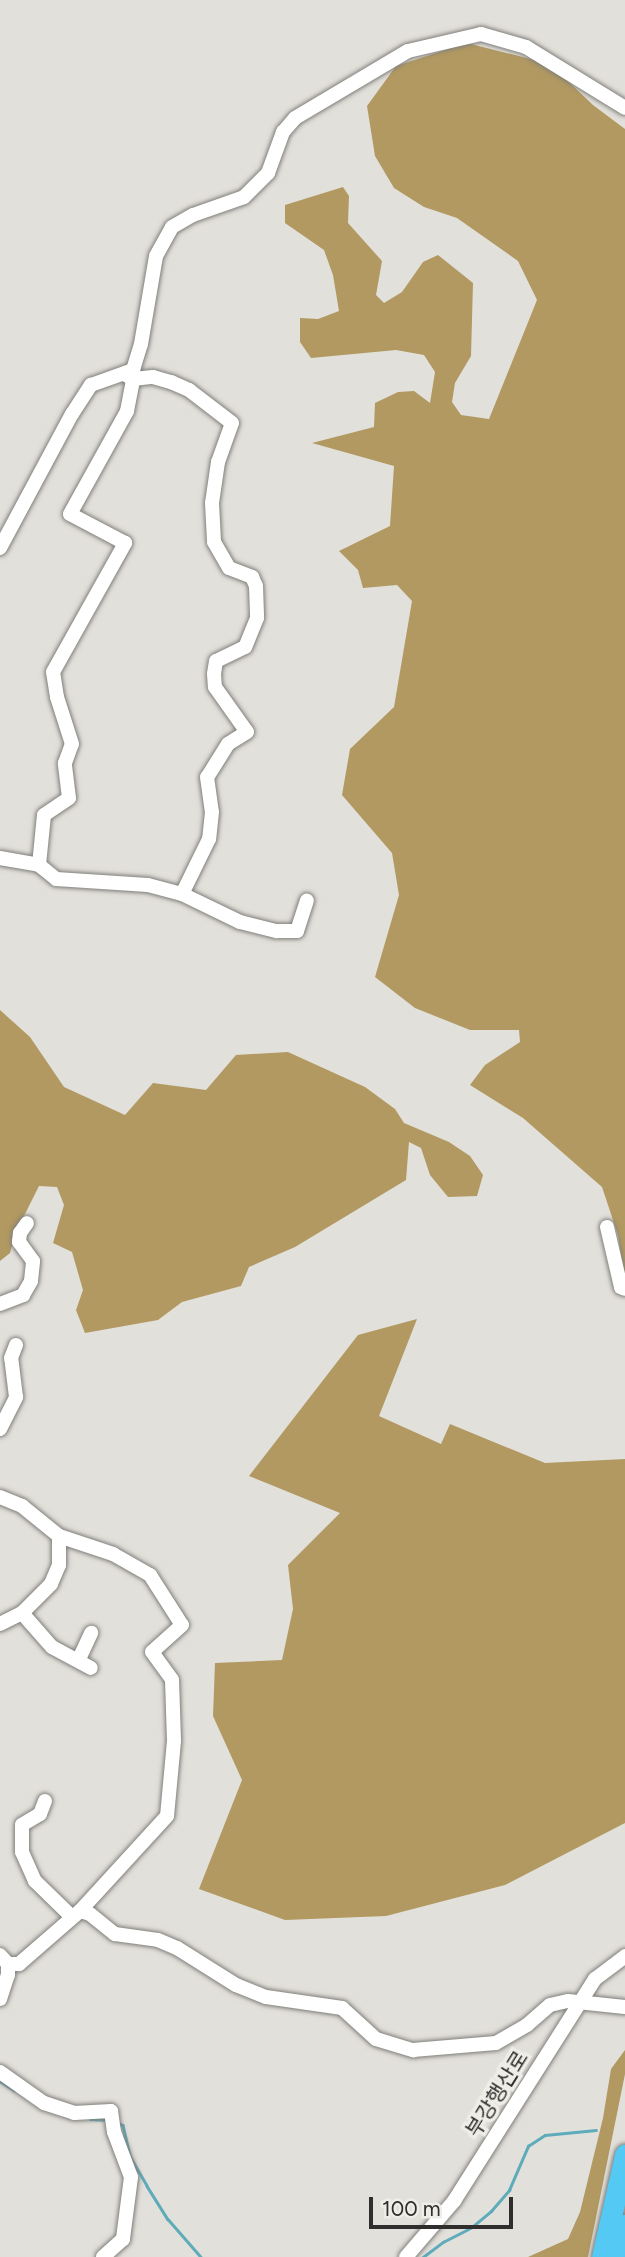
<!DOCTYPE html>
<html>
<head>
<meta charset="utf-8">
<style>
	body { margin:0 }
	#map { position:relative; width:625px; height:2257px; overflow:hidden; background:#e2e0db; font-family:Figtree,"Noto Sans KR",sans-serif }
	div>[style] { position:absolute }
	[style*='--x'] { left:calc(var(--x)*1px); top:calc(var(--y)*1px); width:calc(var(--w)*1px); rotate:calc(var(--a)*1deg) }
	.forest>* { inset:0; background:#b19961 }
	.stream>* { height:2.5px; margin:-1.25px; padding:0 1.25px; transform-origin:1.25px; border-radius:1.25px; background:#5eabba }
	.roads { filter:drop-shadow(0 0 2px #807f7a) drop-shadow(0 0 2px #807f7a) }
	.minor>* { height:14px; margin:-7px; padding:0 7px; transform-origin:7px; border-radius:7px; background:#fff }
	.highway>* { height:21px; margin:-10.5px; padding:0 10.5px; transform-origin:10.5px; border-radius:10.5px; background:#54c9f4 }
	span { translate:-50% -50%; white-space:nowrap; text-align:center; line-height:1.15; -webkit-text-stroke:7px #efede8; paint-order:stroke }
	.street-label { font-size:21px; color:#2f2e2d }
	.scale { position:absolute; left:369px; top:2197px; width:144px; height:32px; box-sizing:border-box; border:4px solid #2f2e2d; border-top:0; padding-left:9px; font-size:21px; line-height:24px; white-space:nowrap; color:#2f2e2d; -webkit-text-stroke:5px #efede8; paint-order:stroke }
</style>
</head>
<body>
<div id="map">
	<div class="forest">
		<div style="clip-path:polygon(467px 43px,550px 64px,593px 105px,625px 129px,625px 1280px,618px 1235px,602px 1187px,523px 1118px,470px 1085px,485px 1065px,520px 1042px,519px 1030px,470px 1030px,415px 1008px,375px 977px,399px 895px,392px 853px,342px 795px,350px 749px,394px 707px,412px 601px,397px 585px,363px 588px,358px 570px,339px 551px,390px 526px,394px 466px,312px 443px,374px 427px,375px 403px,398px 392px,414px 391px,430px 403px,435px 372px,424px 355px,396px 350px,311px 358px,300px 342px,300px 318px,318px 319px,339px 311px,333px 275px,324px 250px,285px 223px,285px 205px,343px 187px,349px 196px,348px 223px,382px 261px,376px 295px,384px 303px,402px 292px,423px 262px,438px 255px,473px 283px,471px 356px,455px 383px,452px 402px,461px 415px,489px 419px,537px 300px,518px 261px,457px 218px,424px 207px,394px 188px,375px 156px,367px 106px,396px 66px)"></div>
		<div style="clip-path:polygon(0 1010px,30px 1037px,64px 1087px,125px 1115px,153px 1083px,206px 1090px,236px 1055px,288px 1052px,365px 1087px,395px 1109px,404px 1123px,449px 1142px,470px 1156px,483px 1175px,477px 1196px,448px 1197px,430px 1175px,421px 1148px,409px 1142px,406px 1180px,295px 1247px,249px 1267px,241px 1286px,182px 1302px,158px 1320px,85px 1333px,76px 1310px,83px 1290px,72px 1252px,53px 1243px,64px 1205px,57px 1187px,39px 1186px,16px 1232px,10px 1253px,0 1261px)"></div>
		<div style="clip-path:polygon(417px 1319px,379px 1416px,441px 1444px,450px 1424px,545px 1463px,625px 1459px,625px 1823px,505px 1885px,386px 1916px,285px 1920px,199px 1889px,242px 1780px,213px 1716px,215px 1663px,282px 1660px,293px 1609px,288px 1565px,340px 1513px,249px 1476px,358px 1335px)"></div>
		<div style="clip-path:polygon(625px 2050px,625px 2074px,588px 2257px,528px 2257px,568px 2239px,580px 2212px,603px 2118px,611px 2069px)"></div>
	</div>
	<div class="stream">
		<div style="--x:0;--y:2081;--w:17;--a:33"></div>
		<div style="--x:90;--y:2119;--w:18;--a:3"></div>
		<div style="--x:118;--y:2123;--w:5;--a:22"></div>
		<div style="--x:123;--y:2125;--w:32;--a:77"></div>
		<div style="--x:130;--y:2156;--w:34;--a:60"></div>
		<div style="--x:147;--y:2186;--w:39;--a:58"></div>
		<div style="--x:168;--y:2219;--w:50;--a:49"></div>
		<div style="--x:423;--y:2257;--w:25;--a:-37"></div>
		<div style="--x:443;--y:2242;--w:33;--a:-27"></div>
		<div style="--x:472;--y:2227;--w:25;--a:-40"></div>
		<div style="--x:491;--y:2211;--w:28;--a:-49"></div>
		<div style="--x:509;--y:2190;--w:48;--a:-66.6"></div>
		<div style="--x:528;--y:2146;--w:20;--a:-33"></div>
		<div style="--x:545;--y:2135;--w:51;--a:-5.6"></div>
	</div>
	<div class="roads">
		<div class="minor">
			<div style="--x:124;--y:374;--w:10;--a:29"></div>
			<div style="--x:133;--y:379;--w:20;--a:-6"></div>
			<div style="--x:153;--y:377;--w:19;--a:16"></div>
			<div style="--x:171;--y:382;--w:20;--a:24"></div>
			<div style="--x:189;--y:390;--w:54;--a:37.5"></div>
			<div style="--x:232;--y:423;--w:41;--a:109.7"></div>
			<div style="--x:218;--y:462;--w:41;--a:98.3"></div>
			<div style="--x:212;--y:503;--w:39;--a:87"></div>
			<div style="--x:214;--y:542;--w:30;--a:60"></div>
			<div style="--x:229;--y:568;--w:25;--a:21"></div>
			<div style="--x:252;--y:577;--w:10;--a:66"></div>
			<div style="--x:256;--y:586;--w:32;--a:88"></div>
			<div style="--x:257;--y:618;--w:31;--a:112"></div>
			<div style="--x:245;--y:647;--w:32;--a:154"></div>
			<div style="--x:216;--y:661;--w:13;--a:99"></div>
			<div style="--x:214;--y:674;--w:13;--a:86"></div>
			<div style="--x:215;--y:687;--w:55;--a:54.6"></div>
			<div style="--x:247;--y:732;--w:22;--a:148"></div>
			<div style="--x:228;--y:744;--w:39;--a:122"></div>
			<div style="--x:207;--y:777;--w:35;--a:82"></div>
			<div style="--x:212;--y:812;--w:27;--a:96"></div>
			<div style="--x:209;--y:839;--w:61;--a:116.1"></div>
			<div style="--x:0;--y:548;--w:152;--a:-61.8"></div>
			<div style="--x:72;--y:414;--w:35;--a:-57"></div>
			<div style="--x:91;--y:385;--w:45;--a:-19.7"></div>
			<div style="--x:133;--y:370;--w:27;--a:-73"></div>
			<div style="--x:141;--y:344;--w:89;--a:-80.3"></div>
			<div style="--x:156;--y:256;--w:33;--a:-61"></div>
			<div style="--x:172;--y:227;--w:24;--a:-30"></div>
			<div style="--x:193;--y:215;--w:54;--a:-19.4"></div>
			<div style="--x:244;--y:197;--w:34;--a:-45"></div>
			<div style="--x:268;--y:173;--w:44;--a:-69.9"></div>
			<div style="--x:283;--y:132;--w:18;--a:-49"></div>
			<div style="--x:295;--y:118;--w:131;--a:-30.7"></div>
			<div style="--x:408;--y:51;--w:75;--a:-13.1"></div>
			<div style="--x:481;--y:34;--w:47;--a:16.1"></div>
			<div style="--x:526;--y:47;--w:116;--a:31.6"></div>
			<div style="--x:0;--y:858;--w:40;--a:10"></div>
			<div style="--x:39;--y:865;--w:22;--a:39"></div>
			<div style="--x:56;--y:879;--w:92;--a:3.7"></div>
			<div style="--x:148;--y:885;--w:35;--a:15"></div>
			<div style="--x:182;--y:894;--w:64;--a:25.8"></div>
			<div style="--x:240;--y:922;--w:38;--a:14"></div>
			<div style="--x:277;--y:931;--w:20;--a:0"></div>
			<div style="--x:297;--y:931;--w:32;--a:-72"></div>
			<div style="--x:39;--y:865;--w:50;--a:-84.3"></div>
			<div style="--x:44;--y:815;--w:30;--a:-34"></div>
			<div style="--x:69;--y:798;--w:35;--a:-97"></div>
			<div style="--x:65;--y:763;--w:20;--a:-70"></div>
			<div style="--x:72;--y:744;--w:49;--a:-107.7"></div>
			<div style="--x:57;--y:697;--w:25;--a:-99"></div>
			<div style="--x:53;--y:672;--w:148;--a:-60.8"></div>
			<div style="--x:125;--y:543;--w:62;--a:-152.2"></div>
			<div style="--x:70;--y:514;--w:118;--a:-61"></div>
			<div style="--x:127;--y:411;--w:33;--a:-79"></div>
			<div style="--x:607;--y:1227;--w:62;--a:76.9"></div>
			<div style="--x:621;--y:1287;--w:4;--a:27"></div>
			<div style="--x:0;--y:1304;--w:25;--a:-21"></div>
			<div style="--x:23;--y:1295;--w:16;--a:-60"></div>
			<div style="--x:31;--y:1281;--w:20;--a:-84"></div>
			<div style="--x:33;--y:1261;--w:24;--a:-126"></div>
			<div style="--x:19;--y:1242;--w:9;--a:-84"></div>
			<div style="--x:20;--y:1233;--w:12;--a:-55"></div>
			<div style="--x:0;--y:1429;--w:36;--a:-63"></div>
			<div style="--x:16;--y:1397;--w:39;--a:-97"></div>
			<div style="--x:11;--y:1358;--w:14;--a:-69"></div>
			<div style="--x:0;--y:1497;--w:24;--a:22"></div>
			<div style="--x:22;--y:1506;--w:48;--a:39"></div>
			<div style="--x:59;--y:1536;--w:57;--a:18.4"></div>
			<div style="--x:113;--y:1554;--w:43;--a:29.6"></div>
			<div style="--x:150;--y:1575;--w:59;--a:57.4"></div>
			<div style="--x:182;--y:1625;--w:40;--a:138"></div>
			<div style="--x:152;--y:1652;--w:34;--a:54"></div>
			<div style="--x:172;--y:1680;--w:61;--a:88.1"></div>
			<div style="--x:174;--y:1741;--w:75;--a:95.3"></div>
			<div style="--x:167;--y:1816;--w:129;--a:132.5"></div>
			<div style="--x:80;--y:1911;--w:81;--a:139"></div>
			<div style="--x:19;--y:1964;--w:11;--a:180"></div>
			<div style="--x:8;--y:1964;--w:12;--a:-132"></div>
			<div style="--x:59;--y:1536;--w:29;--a:90"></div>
			<div style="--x:59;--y:1565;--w:21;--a:113"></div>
			<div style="--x:51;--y:1584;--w:41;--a:135"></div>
			<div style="--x:22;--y:1613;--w:45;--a:48.6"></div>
			<div style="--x:52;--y:1647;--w:44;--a:28.3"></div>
			<div style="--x:0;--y:1624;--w:25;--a:-27"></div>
			<div style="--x:79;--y:1659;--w:29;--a:-65"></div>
			<div style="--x:45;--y:1801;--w:14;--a:111"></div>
			<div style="--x:40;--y:1814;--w:21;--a:149"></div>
			<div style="--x:22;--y:1825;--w:27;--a:90"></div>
			<div style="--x:22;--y:1852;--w:32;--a:66"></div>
			<div style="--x:35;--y:1881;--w:50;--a:44.2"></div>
			<div style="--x:80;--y:1911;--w:10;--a:17"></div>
			<div style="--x:90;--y:1914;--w:32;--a:39"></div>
			<div style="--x:115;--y:1934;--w:43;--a:7.9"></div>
			<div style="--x:158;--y:1940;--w:21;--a:23"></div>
			<div style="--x:177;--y:1948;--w:70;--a:32.1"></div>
			<div style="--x:236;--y:1985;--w:32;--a:22"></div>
			<div style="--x:266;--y:1997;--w:77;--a:8.2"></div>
			<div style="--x:342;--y:2008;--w:46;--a:42.4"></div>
			<div style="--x:376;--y:2039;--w:39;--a:17"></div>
			<div style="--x:413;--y:2050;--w:83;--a:-4.8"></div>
			<div style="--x:496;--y:2043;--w:36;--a:-30"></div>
			<div style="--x:527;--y:2025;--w:30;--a:-41"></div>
			<div style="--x:550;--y:2005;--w:18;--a:-13"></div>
			<div style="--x:568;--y:2001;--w:57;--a:6"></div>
			<div style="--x:0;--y:1999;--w:25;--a:-72"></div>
			<div style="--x:8;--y:1975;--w:11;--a:-90"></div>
			<div style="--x:0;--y:2072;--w:54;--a:35.2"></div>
			<div style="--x:44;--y:2103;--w:32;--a:18"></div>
			<div style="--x:74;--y:2113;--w:37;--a:-3"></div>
			<div style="--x:111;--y:2111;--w:21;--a:82"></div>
			<div style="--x:114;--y:2132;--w:48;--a:69.3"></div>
			<div style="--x:131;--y:2177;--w:63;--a:97.4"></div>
			<div style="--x:123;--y:2239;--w:27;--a:138"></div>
			<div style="--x:406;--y:2257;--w:74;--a:-49.4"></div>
			<div style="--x:454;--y:2201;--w:263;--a:-57.6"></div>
			<div style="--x:595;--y:1979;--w:38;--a:-37"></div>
		</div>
		<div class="highway">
			<div style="--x:602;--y:2257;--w:105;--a:-77.3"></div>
			<div style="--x:618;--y:2257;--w:33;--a:-78"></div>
		</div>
	</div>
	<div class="street-label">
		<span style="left:497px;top:2094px;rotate:-58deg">부강행산로</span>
	</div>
	<div class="scale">100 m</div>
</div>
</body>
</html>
